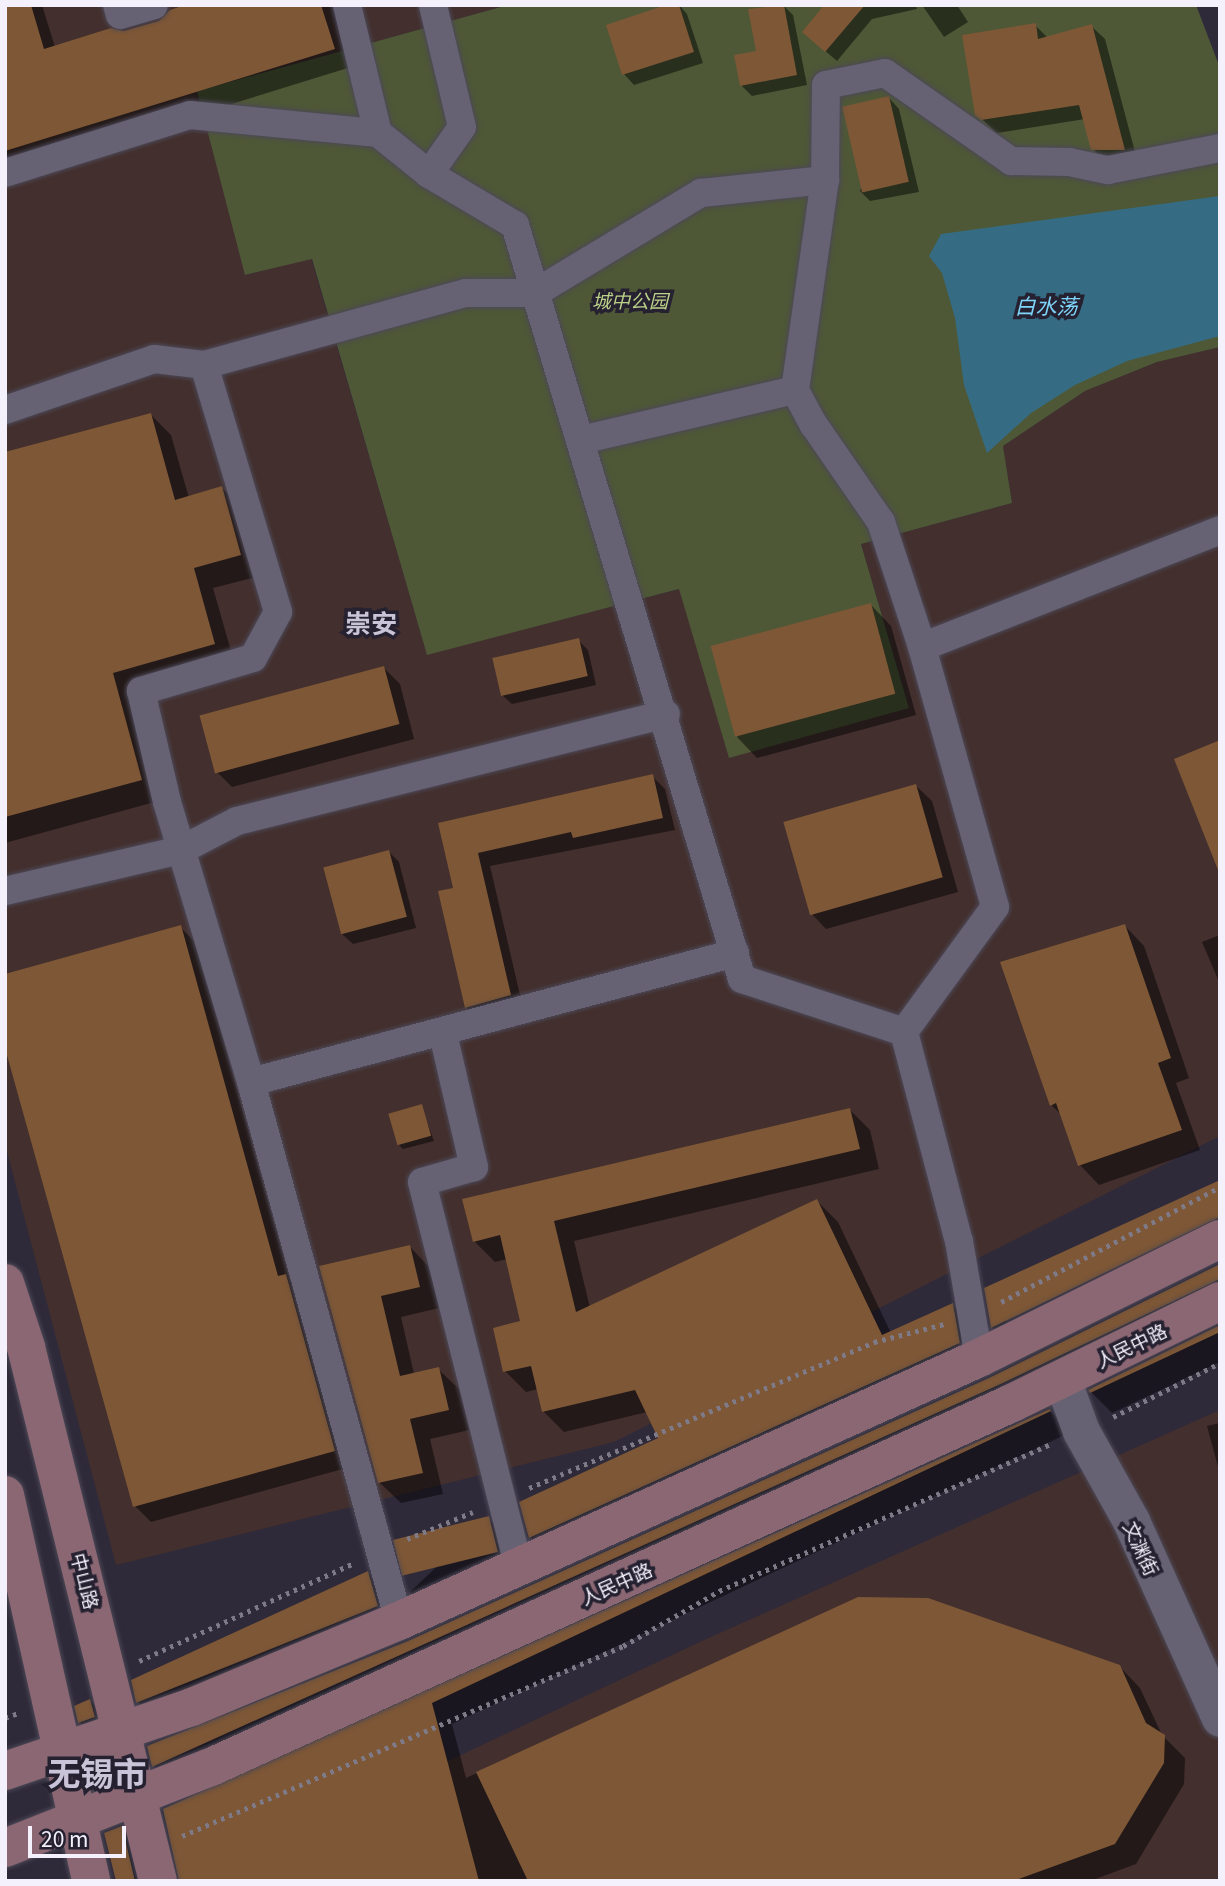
<!DOCTYPE html>
<html>
<head>
<meta charset="utf-8">
<style>
	body { margin:0 }
	#map { position:relative; width:1225px; height:1886px; overflow:hidden; background:#2f2a3a; font-family:Georgia,"Noto Sans SC",serif }
	div>[style] { position:absolute }
	[style*='--x'] { left:calc(var(--x)*1px); top:calc(var(--y)*1px); width:calc(var(--w)*1px); rotate:calc(var(--a)*1deg) }
	.commercial>* { inset:0; background:#432f2d }
	.green>* { inset:0; background:#4e5837 }
	.water>* { inset:0; background:#356c84 }
	.shadow>* { inset:0; background:#0007 }
	.building>* { inset:0; background:#7d5736; transform-origin:0 0 }
	.path>* { height:4.5px; margin-top:-2.25px; transform-origin:0; background:repeating-linear-gradient(90deg,#7f7a88 0 3.5px,transparent 0 8.5px) }
	.roads { filter:drop-shadow(0 0 2px #4c4856) drop-shadow(0 0 2px #4c4856) }
	.pedestrian>* { height:28px; margin:-14px; padding:0 14px; transform-origin:14px; border-radius:14px; background:#666173 }
	.minor>* { height:37px; margin:-18.5px; padding:0 18.5px; transform-origin:18.5px; border-radius:18.5px; background:#666173 }
	.secondary>* { height:38px; margin:-19px; padding:0 19px; transform-origin:19px; border-radius:19px; background:#8a6773 }
	span { translate:-50% -50%; white-space:nowrap; text-align:center; line-height:1.15; -webkit-text-stroke:7px #252130; paint-order:stroke }
	.park-label { font-size:19px; color:#bbd188; font-style:italic }
	.street-label { font-size:19px; color:#f4f1fc }
	.water-label { font-size:21px; color:#7ed4fa; font-style:italic }
	.district-label { font-size:26px; color:#cac4d8; font-weight:700 }
	.town-label { font-size:33px; color:#cac4d8; font-weight:700 }
	.frame { position:absolute; inset:0; border:7px solid #f4f1fc; pointer-events:none }
	.scale { position:absolute; left:28px; top:1826px; width:98px; height:32px; box-sizing:border-box; border:4px solid #f4f1fc; border-top:0; padding-left:9px; font-size:21px; line-height:24px; white-space:nowrap; color:#f4f1fc; -webkit-text-stroke:5px #252130; paint-order:stroke }
</style>
</head>
<body>
<div id="map">
	<div class="commercial">
		<div style="clip-path:polygon(5px 5px,508px 5px,197px 91px,246px 275px,311px 258px,427px 654px,680px 589px,909px 707px,861px 544px,1012px 503px,1003px 446px,1085px 391px,1157px 362px,1220px 347px,1220px 1136px,614px 1442px,116px 1565px,5px 1144px)"></div>
		<div style="clip-path:polygon(1220px 1410px,1220px 1881px,270px 1881px,296px 1833px,704px 1640px)"></div>
	</div>
	<div class="green">
		<div style="clip-path:polygon(508px 5px,1196px 5px,1220px 68px,1220px 347px,1157px 362px,1085px 391px,1003px 446px,1012px 503px,861px 544px,909px 708px,729px 758px,679px 589px,427px 655px,312px 259px,245px 275px,197px 91px)"></div>
	</div>
	<div class="water">
		<div style="clip-path:polygon(1220px 196px,1220px 336px,1127px 361px,1075px 385px,1031px 413px,987px 453px,964px 385px,955px 318px,942px 273px,929px 256px,941px 234px)"></div>
	</div>
	<div class="shadow">
		<div style="clip-path:polygon(5px 5px,42px 5px,55px 47px,160px 23px,191px 5px,332px 5px,351px 67px,5px 174px)"></div>
		<div style="clip-path:polygon(679px 5px,687px 14px,703px 63px,634px 85px,624px 74px)"></div>
		<div style="clip-path:polygon(783px 5px,793px 15px,807px 85px,752px 96px,741px 85px,758px 52px,750px 11px)"></div>
		<div style="clip-path:polygon(827px 5px,916px 5px,917px 9px,872px 19px,837px 61px,815px 42px)"></div>
		<div style="clip-path:polygon(922px 5px,957px 5px,968px 22px,944px 37px)"></div>
		<div style="clip-path:polygon(1035px 25px,1048px 38px,1091px 26px,1105px 39px,1138px 163px,1106px 163px,1093px 149px,1085px 119px,997px 133px,976px 114px)"></div>
		<div style="clip-path:polygon(889px 98px,899px 109px,919px 192px,870px 201px,860px 191px)"></div>
		<div style="clip-path:polygon(151px 415px,171px 435px,189px 498px,222px 488px,243px 509px,260px 576px,213px 588px,235px 665px,132px 693px,162px 800px,5px 843px,5px 454px)"></div>
		<div style="clip-path:polygon(871px 605px,891px 626px,916px 715px,757px 758px,737px 737px)"></div>
		<div style="clip-path:polygon(578px 640px,588px 650px,596px 685px,512px 704px,502px 695px)"></div>
		<div style="clip-path:polygon(384px 668px,400px 684px,414px 739px,232px 787px,216px 771px)"></div>
		<div style="clip-path:polygon(652px 776px,665px 789px,675px 830px,490px 866px,523px 1008px,479px 1020px,466px 1007px,455px 889px,440px 824px)"></div>
		<div style="clip-path:polygon(916px 786px,932px 801px,958px 892px,826px 929px,811px 913px)"></div>
		<div style="clip-path:polygon(389px 852px,399px 862px,416px 928px,353px 944px,342px 934px)"></div>
		<div style="clip-path:polygon(1125px 926px,1144px 946px,1189px 1078px,1176px 1083px,1200px 1150px,1099px 1185px,1080px 1165px,1063px 1116px,1051px 1105px)"></div>
		<div style="clip-path:polygon(180px 927px,196px 943px,290px 1280px,302px 1292px,350px 1467px,151px 1522px,135px 1506px)"></div>
		<div style="clip-path:polygon(1220px 935px,1220px 984px,1202px 942px)"></div>
		<div style="clip-path:polygon(421px 1106px,434px 1141px,403px 1149px,398px 1144px)"></div>
		<div style="clip-path:polygon(849px 1109px,870px 1130px,879px 1169px,574px 1241px,590px 1308px,817px 1201px,838px 1222px,891px 1333px,952px 1305px,973px 1325px,979px 1364px,551px 1558px,530px 1537px,660px 1439px,647px 1412px,564px 1432px,543px 1411px,538px 1389px,526px 1392px,505px 1371px,522px 1322px,507px 1259px,495px 1262px,474px 1241px)"></div>
		<div style="clip-path:polygon(evenodd,1220px 1182px,1220px 1245px,1013px 1348px,992px 1327px,1220px 1182px,1220px 1217px,1006px 1322px,1006px 1319px,1220px 1217px)"></div>
		<div style="clip-path:polygon(410px 1247px,430px 1268px,439px 1308px,401px 1317px,414px 1374px,438px 1369px,459px 1389px,469px 1430px,430px 1439px,443px 1494px,401px 1503px,380px 1483px,321px 1268px)"></div>
		<div style="clip-path:polygon(1220px 1265px,1220px 1307px,174px 1786px,154px 1766px,409px 1643px,989px 1379px)"></div>
		<div style="clip-path:polygon(1220px 1325px,1220px 1362px,1112px 1413px,1091px 1392px)"></div>
		<div style="clip-path:polygon(1050px 1411px,1071px 1432px,452px 1724px,466px 1778px,859px 1599px,1119px 1666px,1140px 1688px,1162px 1735px,1185px 1758px,1184px 1784px,1136px 1864px,1090px 1881px,181px 1881px,165px 1810px)"></div>
		<div style="clip-path:polygon(1220px 1423px,1220px 1474px,1207px 1426px)"></div>
		<div style="clip-path:polygon(488px 1518px,509px 1539px,518px 1573px,431px 1612px,410px 1592px)"></div>
		<div style="clip-path:polygon(368px 1573px,388px 1594px,397px 1627px,159px 1723px,138px 1702px)"></div>
		<div style="clip-path:polygon(90px 1701px,111px 1722px,100px 1743px,80px 1722px)"></div>
		<div style="clip-path:polygon(105px 1762px,126px 1782px,116px 1809px,95px 1789px)"></div>
		<div style="clip-path:polygon(121px 1828px,142px 1848px,151px 1881px,117px 1881px)"></div>
	</div>
	<div class="building">
		<div style="clip-path:polygon(5px 5px,31px 5px,44px 49px,111px 28px,124px 31px,159px 21px,170px 10px,185px 5px,321px 5px,335px 49px,5px 151px)"></div>
		<div style="clip-path:polygon(666px 5px,679px 5px,694px 52px,622px 75px,606px 25px)"></div>
		<div style="clip-path:polygon(784px 5px,797px 75px,740px 86px,734px 55px,756px 51px,748px 9px)"></div>
		<div style="clip-path:polygon(824px 5px,865px 5px,825px 52px,802px 32px)"></div>
		<div style="clip-path:polygon(1036px 23px,1038px 39px,1092px 24px,1125px 150px,1091px 150px,1079px 105px,981px 120px,975px 115px,962px 35px)"></div>
		<div style="left:889px;top:96px;width:88px;height:48px;rotate:77deg"></div>
		<div style="clip-path:polygon(151px 413px,175px 500px,222px 486px,241px 555px,194px 568px,215px 644px,113px 673px,142px 780px,5px 817px,5px 452px)"></div>
		<div style="left:871px;top:603px;width:94px;height:166px;rotate:75deg"></div>
		<div style="left:579px;top:638px;width:39px;height:89px;rotate:77deg"></div>
		<div style="left:384px;top:666px;width:60px;height:191px;rotate:75deg"></div>
		<div style="clip-path:polygon(1220px 740px,1220px 870px,1218px 870px,1174px 759px)"></div>
		<div style="clip-path:polygon(653px 774px,663px 818px,573px 838px,571px 832px,478px 853px,511px 995px,465px 1008px,438px 891px,453px 888px,438px 823px)"></div>
		<div style="left:916px;top:784px;width:97px;height:138px;rotate:74deg"></div>
		<div style="left:389px;top:850px;width:69px;height:68px;rotate:75deg"></div>
		<div style="clip-path:polygon(1125px 924px,1171px 1058px,1158px 1063px,1182px 1130px,1078px 1166px,1056px 1103px,1050px 1106px,1000px 962px)"></div>
		<div style="clip-path:polygon(181px 925px,278px 1276px,286px 1274px,335px 1451px,133px 1507px,5px 1048px,5px 974px)"></div>
		<div style="left:422px;top:1104px;width:33px;height:35px;rotate:74deg"></div>
		<div style="clip-path:polygon(850px 1108px,860px 1149px,554px 1221px,576px 1312px,817px 1199px,882px 1335px,953px 1303px,960px 1343px,529px 1538px,519px 1502px,658px 1438px,635px 1390px,542px 1412px,531px 1366px,503px 1372px,493px 1328px,520px 1321px,500px 1235px,473px 1242px,462px 1199px)"></div>
		<div style="clip-path:polygon(1220px 1180px,1220px 1217px,991px 1328px,984px 1288px)"></div>
		<div style="clip-path:polygon(410px 1245px,420px 1287px,381px 1296px,400px 1376px,439px 1367px,449px 1410px,410px 1419px,423px 1473px,378px 1483px,319px 1266px)"></div>
		<div style="clip-path:polygon(1220px 1264px,1220px 1279px,1003px 1383px,152px 1767px,147px 1746px,408px 1641px,989px 1378px)"></div>
		<div style="clip-path:polygon(1220px 1325px,1220px 1332px,1090px 1393px,1088px 1390px)"></div>
		<div style="clip-path:polygon(1050px 1409px,1051px 1411px,432px 1703px,479px 1881px,179px 1881px,163px 1809px)"></div>
		<div style="left:489px;top:1516px;width:37px;height:99px;rotate:76deg"></div>
		<div style="clip-path:polygon(368px 1571px,378px 1606px,136px 1703px,131px 1680px)"></div>
		<div style="clip-path:polygon(858px 1597px,928px 1598px,1120px 1665px,1146px 1723px,1165px 1735px,1164px 1763px,1115px 1844px,1013px 1881px,528px 1881px,476px 1772px)"></div>
		<div style="clip-path:polygon(90px 1699px,95px 1717px,78px 1723px,74px 1706px)"></div>
		<div style="clip-path:polygon(105px 1760px,111px 1783px,93px 1790px,88px 1766px)"></div>
		<div style="clip-path:polygon(122px 1826px,135px 1881px,116px 1881px,104px 1833px)"></div>
	</div>
	<div class="path">
		<div style="--x:1001;--y:1302;--w:247;--a:-27.7"></div>
		<div style="--x:1113;--y:1417;--w:120;--a:-26.8"></div>
		<div style="--x:529;--y:1488;--w:375;--a:-22.9"></div>
		<div style="--x:874;--y:1342;--w:72;--a:-14.4"></div>
		<div style="--x:407;--y:1539;--w:71;--a:-22.2"></div>
		<div style="--x:139;--y:1661;--w:236;--a:-24.5"></div>
		<div style="--x:5;--y:1718;--w:14;--a:-21"></div>
		<div style="--x:182;--y:1836;--w:480;--a:-23.3"></div>
		<div style="--x:623;--y:1646;--w:111;--a:-29.8"></div>
		<div style="--x:719;--y:1591;--w:362;--a:-23.9"></div>
	</div>
	<div class="roads">
		<div class="pedestrian">
			<div style="--x:117;--y:5;--w:10;--a:73"></div>
			<div style="--x:120;--y:15;--w:35;--a:-16"></div>
			<div style="--x:347;--y:5;--w:132;--a:76.4"></div>
			<div style="--x:378;--y:133;--w:65;--a:38.8"></div>
			<div style="--x:429;--y:174;--w:57;--a:-54.9"></div>
			<div style="--x:462;--y:127;--w:125;--a:-103.4"></div>
			<div style="--x:5;--y:173;--w:194;--a:-17.4"></div>
			<div style="--x:190;--y:115;--w:189;--a:5.5"></div>
			<div style="--x:429;--y:174;--w:100;--a:30.7"></div>
			<div style="--x:515;--y:225;--w:787;--a:73.25"></div>
			<div style="--x:742;--y:979;--w:170;--a:18.1"></div>
			<div style="--x:204;--y:365;--w:272;--a:-15.4"></div>
			<div style="--x:466;--y:293;--w:69;--a:0"></div>
			<div style="--x:535;--y:293;--w:194;--a:-31.1"></div>
			<div style="--x:701;--y:193;--w:125;--a:-6"></div>
			<div style="--x:825;--y:180;--w:95;--a:-89.4"></div>
			<div style="--x:826;--y:85;--w:60;--a:-11.5"></div>
			<div style="--x:885;--y:73;--w:154;--a:34.9"></div>
			<div style="--x:1011;--y:161;--w:58;--a:1"></div>
			<div style="--x:1069;--y:162;--w:40;--a:12"></div>
			<div style="--x:1108;--y:170;--w:114;--a:-11.1"></div>
			<div style="--x:795;--y:390;--w:212;--a:-81.9"></div>
			<div style="--x:5;--y:410;--w:157;--a:-18.9"></div>
			<div style="--x:154;--y:359;--w:50;--a:6.8"></div>
			<div style="--x:204;--y:365;--w:258;--a:73.3"></div>
			<div style="--x:278;--y:612;--w:52;--a:118.5"></div>
			<div style="--x:253;--y:658;--w:117;--a:163.6"></div>
			<div style="--x:141;--y:691;--w:114;--a:76.8"></div>
			<div style="--x:167;--y:802;--w:292;--a:73.3"></div>
			<div style="--x:251;--y:1082;--w:559;--a:74.65"></div>
			<div style="--x:581;--y:440;--w:220;--a:-13.2"></div>
			<div style="--x:795;--y:390;--w:40;--a:62"></div>
			<div style="--x:814;--y:425;--w:118;--a:55.4"></div>
			<div style="--x:881;--y:522;--w:132;--a:71.8"></div>
			<div style="--x:922;--y:647;--w:270;--a:74.3"></div>
			<div style="--x:995;--y:907;--w:155;--a:126.1"></div>
			<div style="--x:904;--y:1032;--w:216;--a:75.3"></div>
			<div style="--x:959;--y:1241;--w:119;--a:80.3"></div>
			<div style="--x:922;--y:647;--w:320;--a:-21.4"></div>
			<div style="--x:5;--y:891;--w:181;--a:-13.1"></div>
			<div style="--x:181;--y:850;--w:63;--a:-27.4"></div>
			<div style="--x:237;--y:821;--w:442;--a:-14"></div>
			<div style="--x:443;--y:1034;--w:137;--a:76.9"></div>
			<div style="--x:474;--y:1167;--w:54;--a:163.9"></div>
			<div style="--x:422;--y:1182;--w:398;--a:75.9"></div>
			<div style="--x:251;--y:1082;--w:501;--a:-14.92"></div>
		</div>
		<div class="minor">
			<div style="--x:1062;--y:1379;--w:55;--a:69.9"></div>
			<div style="--x:1081;--y:1431;--w:103;--a:60.9"></div>
			<div style="--x:1131;--y:1521;--w:216;--a:65.7"></div>
		</div>
		<div class="secondary">
			<div style="--x:5;--y:1283;--w:67;--a:71.8"></div>
			<div style="--x:26;--y:1347;--w:550;--a:76.12"></div>
			<div style="--x:5;--y:1495;--w:395;--a:77.4"></div>
			<div style="--x:5;--y:1771;--w:198;--a:-18.9"></div>
			<div style="--x:192;--y:1707;--w:224;--a:-22.6"></div>
			<div style="--x:399;--y:1621;--w:637;--a:-24.39"></div>
			<div style="--x:979;--y:1358;--w:269;--a:-26.3"></div>
			<div style="--x:5;--y:1848;--w:221;--a:-21.5"></div>
			<div style="--x:211;--y:1767;--w:880;--a:-24.44"></div>
			<div style="--x:1012;--y:1403;--w:232;--a:-26.1"></div>
		</div>
	</div>
	<div class="park-label">
		<span style="left:630px;top:300px">城中公园</span>
	</div>
	<div class="street-label">
		<span style="left:1131px;top:1345px;rotate:-26deg">人民中路</span>
		<span style="left:1142px;top:1548px;rotate:65deg">文渊街</span>
		<span style="left:86px;top:1581px;rotate:76deg">中山路</span>
		<span style="left:616px;top:1583px;rotate:-24deg">人民中路</span>
	</div>
	<div class="water-label">
		<span style="left:1046px;top:305px">白水荡</span>
	</div>
	<div class="district-label">
		<span style="left:371px;top:622px">崇安</span>
	</div>
	<div class="town-label">
		<span style="left:97px;top:1773px">无锡市</span>
	</div>
	<div class="frame"></div>
	<div class="scale">20 m</div>
</div>
</body>
</html>
